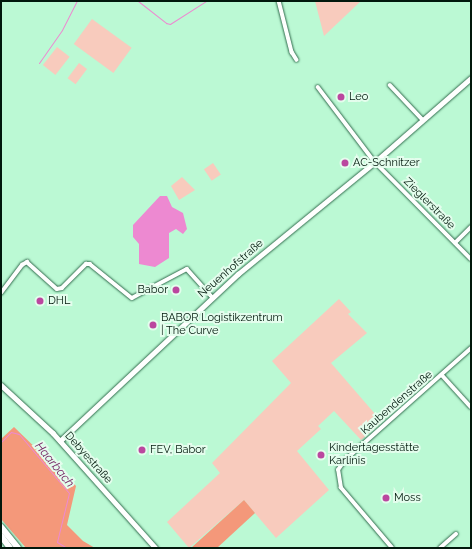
<!DOCTYPE html>
<html>
<head>
<meta charset="utf-8">
<style>
	body { margin:0 }
	#map { position:relative; width:472px; height:549px; overflow:hidden; background:#bbf9d4; font-family:Raleway,sans-serif }
	div>[style] { position:absolute }
	[style*='--x'] { left:calc(var(--x)*1px); top:calc(var(--y)*1px); width:calc(var(--w)*1px); rotate:calc(var(--a)*1deg) }
	.green>* { inset:0; background:#f8cbbd; transform-origin:0 0 }
	.forest>* { inset:0; background:#f4987a }
	.water>* { inset:0; background:#ed89d1 }
	.stream>* { height:1px; margin:-0.5px; padding:0 0.5px; transform-origin:0.5px; border-radius:0.5px; background:#ed89d1 }
	.roads { filter:drop-shadow(0 0 1px #326d4e) drop-shadow(0 0 1px #326d4e) }
	.street>* { height:3.5px; margin:-1.75px; padding:0 1.75px; transform-origin:1.75px; border-radius:1.75px; background:#fff }
	.secondary>* { height:4.5px; margin:-2.25px; padding:0 2.25px; transform-origin:2.25px; border-radius:2.25px; background:#fff }
	.highway>* { height:6px; margin:-3px; padding:0 3px; transform-origin:3px; border-radius:3px; background:#fff }
	.dots>* { width:11px; height:11px; translate:-50% -50%; box-sizing:border-box; border:2px solid #e4fded; border-radius:50% }
	span { translate:-50% -50%; white-space:nowrap; text-align:center; line-height:1.15; -webkit-text-stroke:4px #e4fded; paint-order:stroke }
	.poi-label { font-size:11px; color:#01180c }
	.left { translate:0 -50%; text-align:left }
	.right { translate:-100% -50%; text-align:right }
	.street-label { font-size:11px; color:#01180c }
	.water-label { font-size:12px; color:#711a5e; font-style:italic }
	.frame { position:absolute; inset:0; border:2px solid #01180c; pointer-events:none }
</style>
</head>
<body>
<div id="map">
	<div class="green">
		<div style="clip-path:polygon(315px 1px,361px 1px,324px 36px)"></div>
		<div style="left:92px;top:19px;width:49px;height:31px;rotate:36deg"></div>
		<div style="left:57px;top:47px;width:16px;height:23px;rotate:38deg"></div>
		<div style="left:79px;top:63px;width:10px;height:19px;rotate:37deg"></div>
		<div style="left:213px;top:163px;width:14px;height:11px;rotate:56deg"></div>
		<div style="clip-path:polygon(182px 177px,195px 190px,179px 200px,171px 186px)"></div>
		<div style="clip-path:polygon(339px 299px,351px 312px,348px 314px,367px 333px,331px 363px,382px 422px,361px 440px,334px 411px,318px 426px,321px 429px,297px 451px,329px 490px,276px 538px,244px 500px,189px 548px,167px 522px,220px 473px,212px 463px,291px 383px,272px 361px)"></div>
	</div>
	<div class="forest">
		<div style="clip-path:polygon(14px 427px,44px 456px,51px 458px,76px 486px,67px 525px,83px 541px,95px 548px,26px 548px,1px 519px,1px 439px)"></div>
		<div style="clip-path:polygon(244px 500px,255px 513px,217px 548px,191px 548px)"></div>
	</div>
	<div class="water">
		<div style="clip-path:polygon(160px 196px,167px 196px,172px 207px,183px 213px,187px 229px,183px 234px,176px 229px,169px 233px,169px 258px,155px 267px,139px 264px,139px 244px,133px 237px,133px 225px)"></div>
	</div>
	<div class="stream">
		<div style="--x:108;--y:1;--w:10;--a:0"></div>
		<div style="--x:138;--y:1;--w:36;--a:38"></div>
		<div style="--x:166;--y:23;--w:4;--a:14"></div>
		<div style="--x:170;--y:24;--w:43;--a:-32.6"></div>
		<div style="--x:39;--y:63;--w:40;--a:-55.1"></div>
		<div style="--x:62;--y:30;--w:33;--a:-63"></div>
		<div style="--x:1;--y:442;--w:14;--a:-45"></div>
		<div style="--x:11;--y:432;--w:8;--a:14"></div>
		<div style="--x:19;--y:434;--w:77;--a:49.7"></div>
		<div style="--x:69;--y:493;--w:50;--a:103.8"></div>
		<div style="--x:57;--y:542;--w:12;--a:31"></div>
	</div>
	<div class="roads">
		<div class="street">
			<div style="--x:279;--y:1;--w:53;--a:75.7"></div>
			<div style="--x:292;--y:52;--w:9;--a:58"></div>
			<div style="--x:390;--y:85;--w:48;--a:46.7"></div>
			<div style="--x:318;--y:87;--w:94;--a:52.8"></div>
			<div style="--x:375;--y:162;--w:136;--a:45.3"></div>
			<div style="--x:455;--y:243;--w:23;--a:-45"></div>
			<div style="--x:1;--y:293;--w:35;--a:-53"></div>
			<div style="--x:22;--y:265;--w:6;--a:-31"></div>
			<div style="--x:27;--y:262;--w:40;--a:42"></div>
			<div style="--x:57;--y:289;--w:5;--a:-11"></div>
			<div style="--x:62;--y:288;--w:34;--a:-45"></div>
			<div style="--x:86;--y:264;--w:4;--a:0"></div>
			<div style="--x:90;--y:264;--w:54;--a:39"></div>
			<div style="--x:132;--y:298;--w:62;--a:-27.8"></div>
			<div style="--x:187;--y:269;--w:38;--a:48"></div>
			<div style="--x:442;--y:375;--w:43;--a:47.8"></div>
			<div style="--x:392;--y:548;--w:79;--a:-130.4"></div>
			<div style="--x:341;--y:488;--w:18;--a:-99"></div>
			<div style="--x:338;--y:470;--w:12;--a:-55"></div>
			<div style="--x:345;--y:460;--w:169;--a:-41.6"></div>
			<div style="--x:440;--y:548;--w:21;--a:-41"></div>
		</div>
		<div class="secondary">
			<div style="--x:1;--y:385;--w:71;--a:42.7"></div>
			<div style="--x:53;--y:433;--w:154;--a:48.2"></div>
			<div style="--x:60;--y:441;--w:244;--a:-43.2"></div>
			<div style="--x:238;--y:274;--w:177;--a:-39.3"></div>
			<div style="--x:375;--y:162;--w:128;--a:-41.2"></div>
		</div>
		<div class="highway">
			<div style="--x:1;--y:527;--w:27;--a:51"></div>
			<div style="--x:1;--y:536;--w:15;--a:53"></div>
		</div>
	</div>
	<div class="dots">
		<div style="left:341px;top:97px;background:#bb479f"></div>
		<div style="left:345px;top:163px;background:#bb479f"></div>
		<div style="left:176px;top:290px;background:#bb479f"></div>
		<div style="left:40px;top:301px;background:#bb479f"></div>
		<div style="left:153px;top:325px;background:#bb479f"></div>
		<div style="left:142px;top:450px;background:#bb479f"></div>
		<div style="left:321px;top:455px;background:#bb479f"></div>
		<div style="left:386px;top:498px;background:#bb479f"></div>
	</div>
	<div class="poi-label">
		<span class="left" style="left:349px;top:97px">Leo</span>
		<span class="left" style="left:353px;top:163px">AC-Schnitzer</span>
		<span class="right" style="left:168px;top:290px">Babor</span>
		<span class="left" style="left:48px;top:301px">DHL</span>
		<span class="left" style="left:161px;top:325px">BABOR Logistikzentrum<br>| The Curve</span>
		<span class="left" style="left:329px;top:455px">Kindertagesstätte<br>Karlinis</span>
		<span class="left" style="left:150px;top:450px">FEV, Babor</span>
		<span class="left" style="left:394px;top:498px">Moss</span>
	</div>
	<div class="street-label">
		<span style="left:429px;top:204px;rotate:45deg">Zieglerstraße</span>
		<span style="left:231px;top:269px;rotate:-41deg">Neuenhofstraße</span>
		<span style="left:397px;top:403px;rotate:-41deg">Kaubendenstraße</span>
		<span style="left:88px;top:458px;rotate:48deg">Debyestraße</span>
	</div>
	<div class="water-label">
		<span style="left:54px;top:465px;rotate:51deg">Haarbach</span>
	</div>
	<div class="frame"></div>
</div>
</body>
</html>
